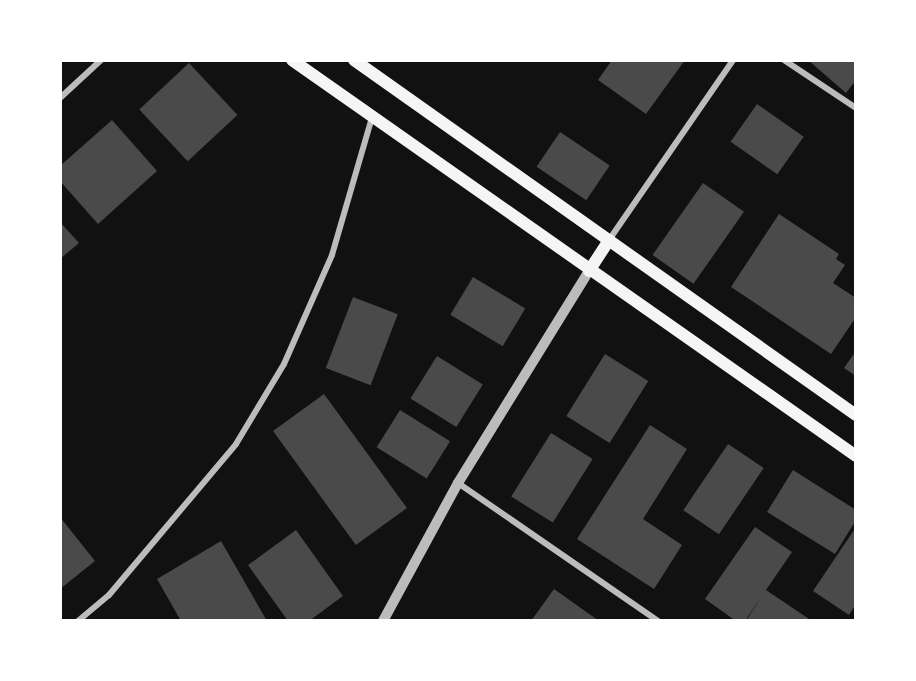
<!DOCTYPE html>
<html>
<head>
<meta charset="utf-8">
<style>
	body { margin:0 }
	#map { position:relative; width:916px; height:681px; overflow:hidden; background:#111; font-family:Arial,sans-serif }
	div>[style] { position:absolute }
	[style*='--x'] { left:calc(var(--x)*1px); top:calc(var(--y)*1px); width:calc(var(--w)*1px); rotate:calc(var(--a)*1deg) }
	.building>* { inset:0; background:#4a4a4a; transform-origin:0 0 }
	.minor>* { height:6px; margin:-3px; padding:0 3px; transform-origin:3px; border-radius:3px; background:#bcbcbc }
	.tertiary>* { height:10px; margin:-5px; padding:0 5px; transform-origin:5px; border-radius:5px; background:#bcbcbc }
	.secondary>* { height:12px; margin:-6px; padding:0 6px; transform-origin:6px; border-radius:6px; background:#f5f5f5 }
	span { translate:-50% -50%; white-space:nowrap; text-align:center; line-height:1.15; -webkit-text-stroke:4.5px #fff; paint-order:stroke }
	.frame { position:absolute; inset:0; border:62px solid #fff; pointer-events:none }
</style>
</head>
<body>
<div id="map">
	<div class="building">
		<div style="clip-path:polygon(612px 60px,685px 60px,646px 114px,598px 80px)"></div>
		<div style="clip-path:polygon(808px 60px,856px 60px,856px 80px,846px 93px)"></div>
		<div style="left:189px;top:63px;width:71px;height:68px;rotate:47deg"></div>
		<div style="left:757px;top:104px;width:57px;height:46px;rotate:35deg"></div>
		<div style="clip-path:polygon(112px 120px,157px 171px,98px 224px,60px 181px,60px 166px)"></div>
		<div style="left:560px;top:132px;width:60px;height:42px;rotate:34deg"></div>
		<div style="left:703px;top:183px;width:50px;height:88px;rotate:35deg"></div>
		<div style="clip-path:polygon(779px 214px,839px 254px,836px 259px,845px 265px,833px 283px,856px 298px,856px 317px,831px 354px,731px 287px)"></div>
		<div style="clip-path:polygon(60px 222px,79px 243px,60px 259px)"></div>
		<div style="left:473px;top:277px;width:61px;height:44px;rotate:31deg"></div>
		<div style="left:353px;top:297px;width:48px;height:76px;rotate:21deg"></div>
		<div style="clip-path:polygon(856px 351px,856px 376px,844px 368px)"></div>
		<div style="left:605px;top:354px;width:51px;height:73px;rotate:32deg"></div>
		<div style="left:437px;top:356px;width:54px;height:50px;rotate:32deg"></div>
		<div style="left:324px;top:394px;width:141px;height:63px;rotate:54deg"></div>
		<div style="left:400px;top:410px;width:59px;height:44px;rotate:32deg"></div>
		<div style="clip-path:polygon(650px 425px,687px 449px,643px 519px,682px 545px,654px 589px,577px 539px)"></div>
		<div style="left:551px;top:433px;width:49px;height:75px;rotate:32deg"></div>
		<div style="left:728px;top:444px;width:43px;height:80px;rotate:34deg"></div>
		<div style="clip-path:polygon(793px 470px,856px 510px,856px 520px,835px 554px,767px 512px)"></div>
		<div style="clip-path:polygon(60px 517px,95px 561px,60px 589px)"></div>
		<div style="clip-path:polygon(755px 527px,792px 552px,766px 590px,812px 621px,746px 621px,761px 597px,745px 621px,736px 621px,705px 599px)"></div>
		<div style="clip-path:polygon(856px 527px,856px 604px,849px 615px,813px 591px)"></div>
		<div style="clip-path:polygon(296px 530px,343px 596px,309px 621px,288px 621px,248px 565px)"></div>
		<div style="clip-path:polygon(221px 541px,267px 621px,181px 621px,157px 579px)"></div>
		<div style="clip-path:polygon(554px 589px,599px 621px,531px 621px)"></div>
	</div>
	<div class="minor">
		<div style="--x:784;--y:60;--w:87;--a:33.7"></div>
		<div style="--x:60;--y:98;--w:56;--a:-42.8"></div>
		<div style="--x:609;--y:240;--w:219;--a:-55.4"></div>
		<div style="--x:458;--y:483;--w:243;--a:34.6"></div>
		<div style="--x:78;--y:621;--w:40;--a:-40"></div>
		<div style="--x:109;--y:595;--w:197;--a:-49.9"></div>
		<div style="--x:236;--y:444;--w:93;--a:-59"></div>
		<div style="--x:284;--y:364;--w:119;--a:-66.2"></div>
		<div style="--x:332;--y:255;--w:144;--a:-73.8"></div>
	</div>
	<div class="tertiary">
		<div style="--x:383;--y:621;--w:157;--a:-61.5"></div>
		<div style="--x:458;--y:483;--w:249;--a:-58.3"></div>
	</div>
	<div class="secondary">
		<div style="--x:292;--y:60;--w:689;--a:35.07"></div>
		<div style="--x:354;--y:60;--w:615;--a:35.27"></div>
		<div style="--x:589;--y:271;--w:37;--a:-57"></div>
	</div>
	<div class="frame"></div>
</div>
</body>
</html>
